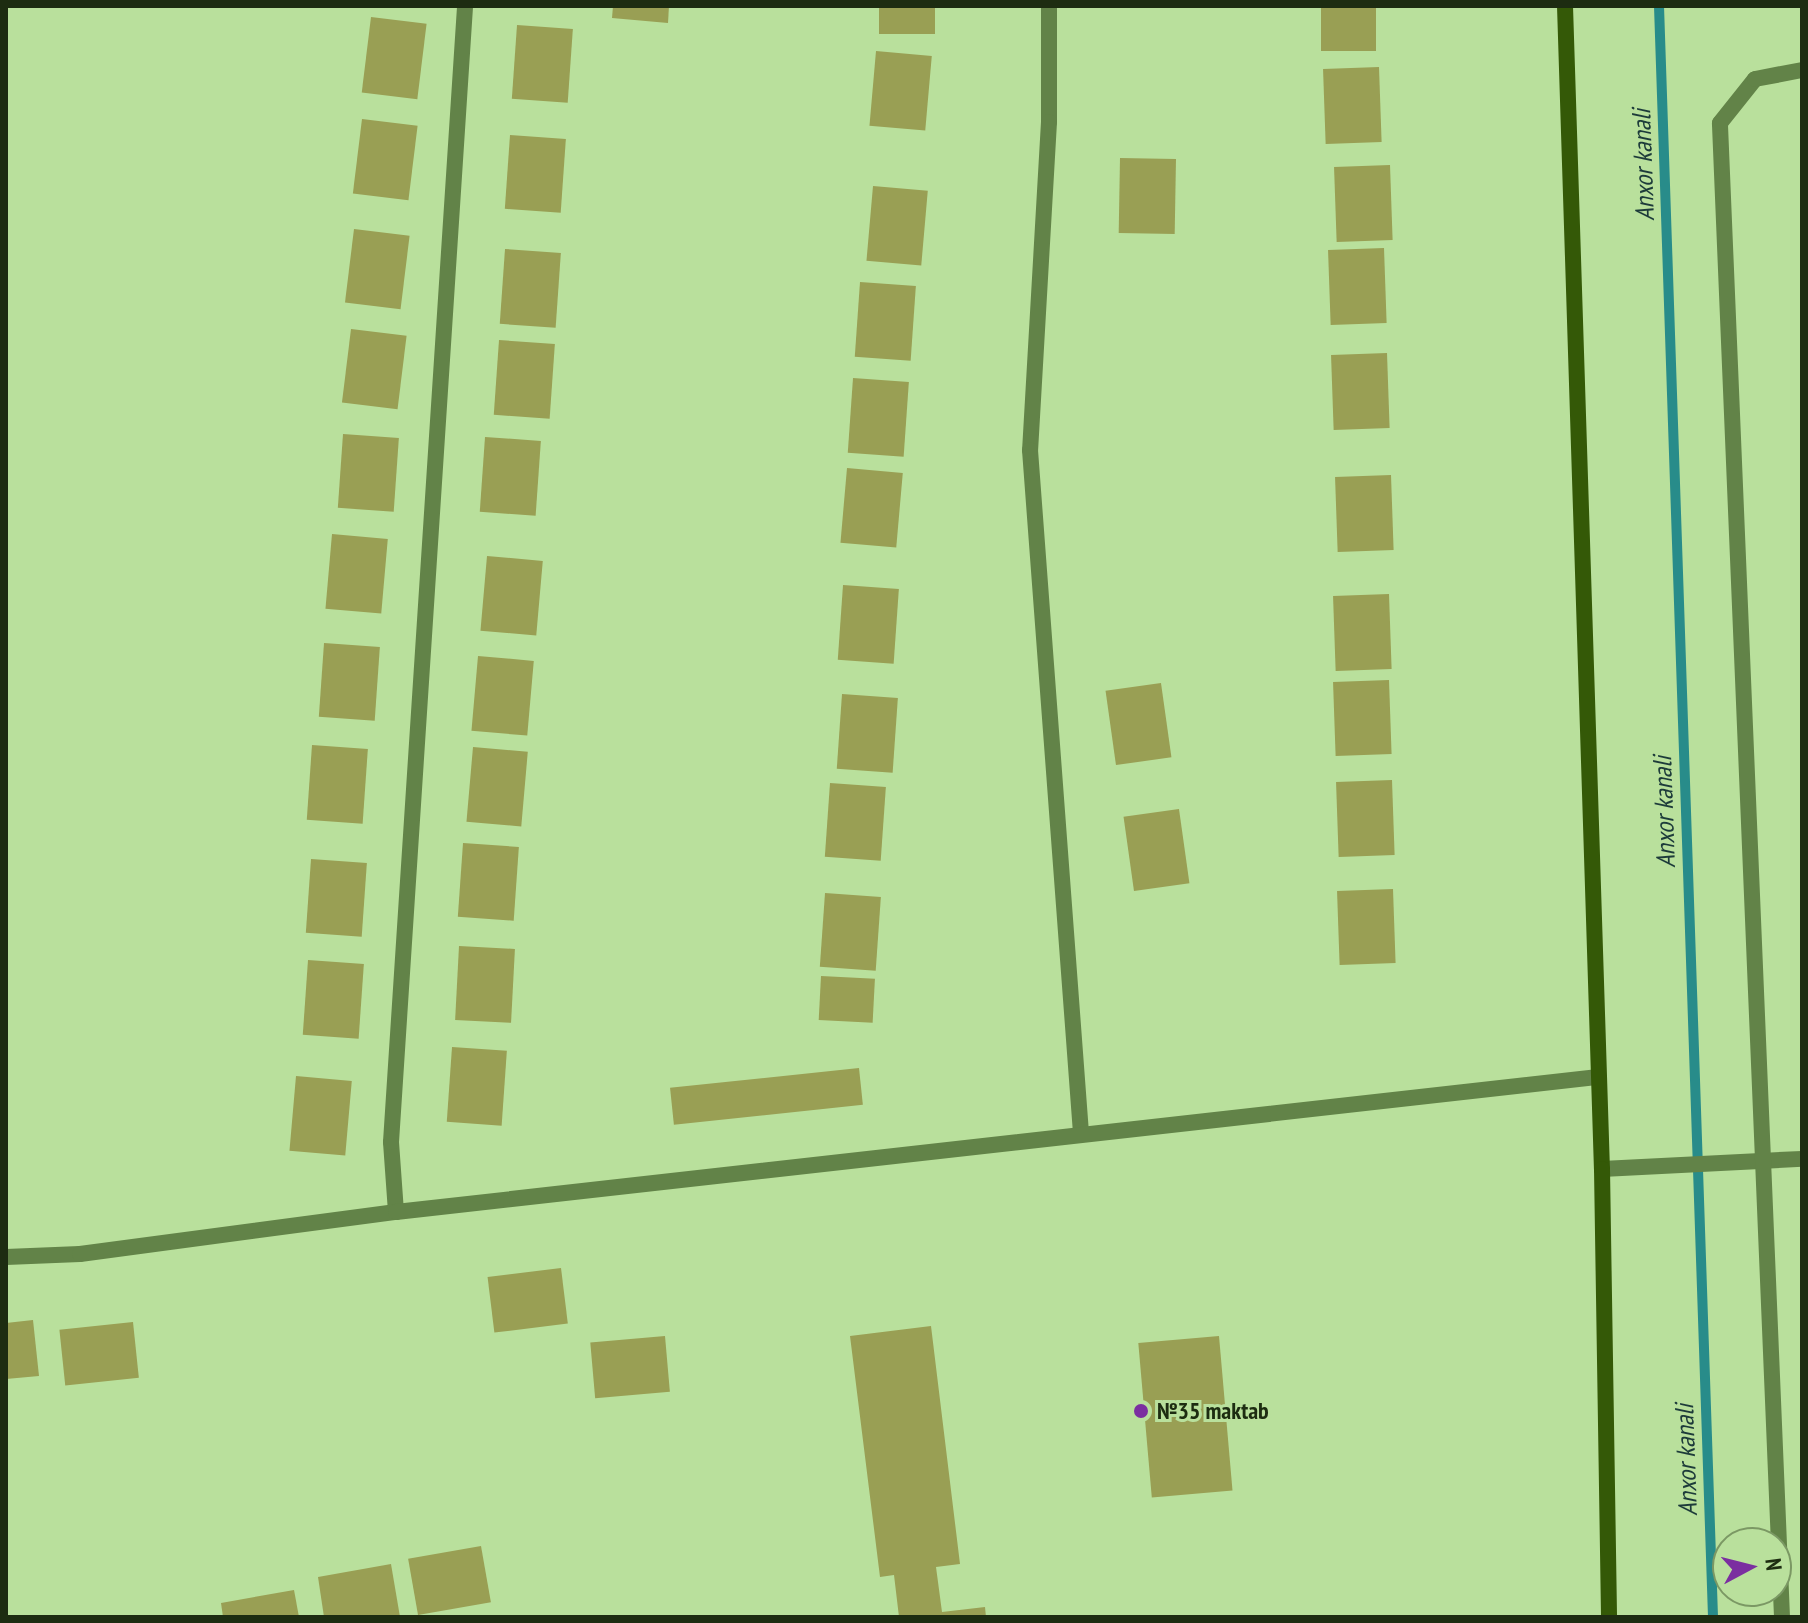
<!DOCTYPE html>
<html>
<head>
<meta charset="utf-8">
<style>
	body { margin:0 }
	#map { position:relative; width:1808px; height:1623px; overflow:hidden; background:#b9e09c; font-family:"PT Sans Narrow",sans-serif }
	div>[style] { position:absolute }
	[style*='--x'] { left:calc(var(--x)*1px); top:calc(var(--y)*1px); width:calc(var(--w)*1px); rotate:calc(var(--a)*1deg) }
	.stream>* { height:10px; margin:-5px; padding:0 5px; transform-origin:5px; border-radius:5px; background:#288c8a }
	.building>* { inset:0; background:#999f54; transform-origin:0 0 }
	.street>* { height:16px; margin:-8px; padding:0 8px; transform-origin:8px; border-radius:8px; background:#628348 }
	.secondary>* { height:16px; margin:-8px; padding:0 8px; transform-origin:8px; border-radius:8px; background:#345907 }
	.dots>* { width:22px; height:22px; translate:-50% -50%; box-sizing:border-box; border:4px solid #b9e09c; border-radius:50% }
	span { translate:-50% -50%; white-space:nowrap; text-align:center; line-height:1.15; -webkit-text-stroke:6px #b9e09c; paint-order:stroke }
	.poi-label { font-size:24px; color:#1d2c11; font-weight:700 }
	.left { translate:0 -50%; text-align:left }
	.water-label { font-size:26px; color:#1d3b3a; font-style:italic }
	.frame { position:absolute; inset:0; border:8px solid #1d2c11; pointer-events:none }
	.north { position:absolute; left:1712px; top:1527px; width:80px; height:80px; box-sizing:border-box; background:#b9e09c; border:2px solid #7b9864; border-radius:50%; rotate:83deg; font-size:22px; font-weight:700; line-height:32px; text-align:center; color:#1d2c11 }
	.north::after { content:''; display:block; margin:auto; width:28px; height:36px; background:#7b2fa0; clip-path:polygon(50% 0,100% 100%,50% 72%,0 100%) }
</style>
</head>
<body>
<div id="map">
	<div class="stream">
		<div style="--x:1659;--y:6;--w:1612;--a:88.08"></div>
	</div>
	<div class="building">
		<div style="clip-path:polygon(613px 6px,669px 6px,668px 23px,612px 18px)"></div>
		<div style="left:879px;top:6px;width:56px;height:28px"></div>
		<div style="left:1321px;top:6px;width:55px;height:45px"></div>
		<div style="left:371px;top:17px;width:56px;height:76px;rotate:7deg"></div>
		<div style="left:517px;top:25px;width:56px;height:74px;rotate:4deg"></div>
		<div style="left:876px;top:51px;width:56px;height:75px;rotate:5deg"></div>
		<div style="left:1379px;top:67px;width:75px;height:56px;rotate:88deg"></div>
		<div style="left:362px;top:119px;width:56px;height:75px;rotate:7deg"></div>
		<div style="left:510px;top:135px;width:56px;height:74px;rotate:4deg"></div>
		<div style="left:1120px;top:158px;width:56px;height:75px;rotate:1deg"></div>
		<div style="left:1390px;top:165px;width:75px;height:56px;rotate:88deg"></div>
		<div style="left:873px;top:186px;width:55px;height:75px;rotate:5deg"></div>
		<div style="left:354px;top:229px;width:56px;height:74px;rotate:7deg"></div>
		<div style="left:1384px;top:248px;width:75px;height:56px;rotate:88deg"></div>
		<div style="left:505px;top:249px;width:56px;height:75px;rotate:4deg"></div>
		<div style="left:860px;top:282px;width:56px;height:75px;rotate:4deg"></div>
		<div style="left:351px;top:329px;width:56px;height:74px;rotate:7deg"></div>
		<div style="left:499px;top:340px;width:56px;height:75px;rotate:4deg"></div>
		<div style="left:1387px;top:353px;width:75px;height:56px;rotate:88deg"></div>
		<div style="left:853px;top:378px;width:56px;height:75px;rotate:4deg"></div>
		<div style="left:343px;top:434px;width:56px;height:74px;rotate:4deg"></div>
		<div style="left:485px;top:437px;width:56px;height:75px;rotate:4deg"></div>
		<div style="left:847px;top:468px;width:56px;height:75px;rotate:5deg"></div>
		<div style="left:1391px;top:475px;width:75px;height:56px;rotate:88deg"></div>
		<div style="left:332px;top:534px;width:56px;height:75px;rotate:5deg"></div>
		<div style="left:487px;top:556px;width:56px;height:75px;rotate:5deg"></div>
		<div style="left:843px;top:585px;width:56px;height:75px;rotate:4deg"></div>
		<div style="left:1389px;top:594px;width:75px;height:56px;rotate:88deg"></div>
		<div style="left:324px;top:643px;width:56px;height:74px;rotate:4deg"></div>
		<div style="left:478px;top:656px;width:56px;height:75px;rotate:5deg"></div>
		<div style="left:1389px;top:680px;width:74px;height:56px;rotate:88deg"></div>
		<div style="left:1161px;top:683px;width:75px;height:56px;rotate:82deg"></div>
		<div style="left:842px;top:694px;width:56px;height:75px;rotate:4deg"></div>
		<div style="left:312px;top:745px;width:56px;height:75px;rotate:4deg"></div>
		<div style="left:473px;top:747px;width:55px;height:75px;rotate:5deg"></div>
		<div style="left:1392px;top:780px;width:75px;height:56px;rotate:88deg"></div>
		<div style="left:830px;top:783px;width:56px;height:74px;rotate:4deg"></div>
		<div style="left:1179px;top:809px;width:75px;height:56px;rotate:82deg"></div>
		<div style="left:463px;top:843px;width:56px;height:74px;rotate:4deg"></div>
		<div style="left:311px;top:859px;width:56px;height:74px;rotate:4deg"></div>
		<div style="left:1393px;top:889px;width:74px;height:56px;rotate:88deg"></div>
		<div style="left:825px;top:893px;width:56px;height:74px;rotate:4deg"></div>
		<div style="left:459px;top:946px;width:56px;height:74px;rotate:3deg"></div>
		<div style="left:308px;top:960px;width:56px;height:75px;rotate:4deg"></div>
		<div style="left:821px;top:976px;width:54px;height:44px;rotate:3deg"></div>
		<div style="left:452px;top:1047px;width:55px;height:75px;rotate:4deg"></div>
		<div style="left:859px;top:1068px;width:37px;height:190px;rotate:84deg"></div>
		<div style="left:296px;top:1076px;width:56px;height:75px;rotate:5deg"></div>
		<div style="left:561px;top:1268px;width:56px;height:74px;rotate:83deg"></div>
		<div style="clip-path:polygon(33px 1320px,39px 1376px,6px 1379px,6px 1323px)"></div>
		<div style="left:133px;top:1322px;width:56px;height:74px;rotate:84deg"></div>
		<div style="clip-path:polygon(931px 1326px,960px 1564px,936px 1567px,942px 1612px,985px 1607px,986px 1617px,899px 1617px,894px 1575px,880px 1577px,850px 1336px)"></div>
		<div style="left:665px;top:1336px;width:56px;height:75px;rotate:85deg"></div>
		<div style="left:1219px;top:1336px;width:155px;height:81px;rotate:85deg"></div>
		<div style="left:481px;top:1546px;width:57px;height:74px;rotate:80deg"></div>
		<div style="clip-path:polygon(391px 1564px,400px 1617px,324px 1617px,318px 1577px)"></div>
		<div style="clip-path:polygon(294px 1590px,299px 1617px,223px 1617px,221px 1603px)"></div>
	</div>
	<div class="street">
		<div style="--x:1049;--y:6;--w:116;--a:90"></div>
		<div style="--x:1049;--y:122;--w:329;--a:93.3"></div>
		<div style="--x:1030;--y:450;--w:685;--a:85.73"></div>
		<div style="--x:1602;--y:1169;--w:200;--a:-2.9"></div>
		<div style="--x:396;--y:1212;--w:70;--a:-94.1"></div>
		<div style="--x:391;--y:1142;--w:1138;--a:-86.27"></div>
		<div style="--x:6;--y:1257;--w:74;--a:-2.3"></div>
		<div style="--x:80;--y:1254;--w:319;--a:-7.6"></div>
		<div style="--x:396;--y:1212;--w:1210;--a:-6.41"></div>
		<div style="--x:1782;--y:1617;--w:1495;--a:-92.38"></div>
		<div style="--x:1720;--y:123;--w:56;--a:-51.5"></div>
		<div style="--x:1755;--y:79;--w:48;--a:-10.8"></div>
	</div>
	<div class="secondary">
		<div style="--x:1565;--y:6;--w:1164;--a:88.18"></div>
		<div style="--x:1602;--y:1169;--w:448;--a:89.1"></div>
	</div>
	<div class="dots">
		<div style="left:1141px;top:1411px;background:#7b2fa0"></div>
	</div>
	<div class="poi-label">
		<span class="left" style="left:1157px;top:1411px">№35 maktab</span>
	</div>
	<div class="water-label">
		<span style="left:1643px;top:165px;rotate:-92deg">Anxor kanali</span>
		<span style="left:1664px;top:812px;rotate:-92deg">Anxor kanali</span>
		<span style="left:1686px;top:1460px;rotate:-92deg">Anxor kanali</span>
	</div>
	<div class="frame"></div>
	<div class="north">N</div>
</div>
</body>
</html>
